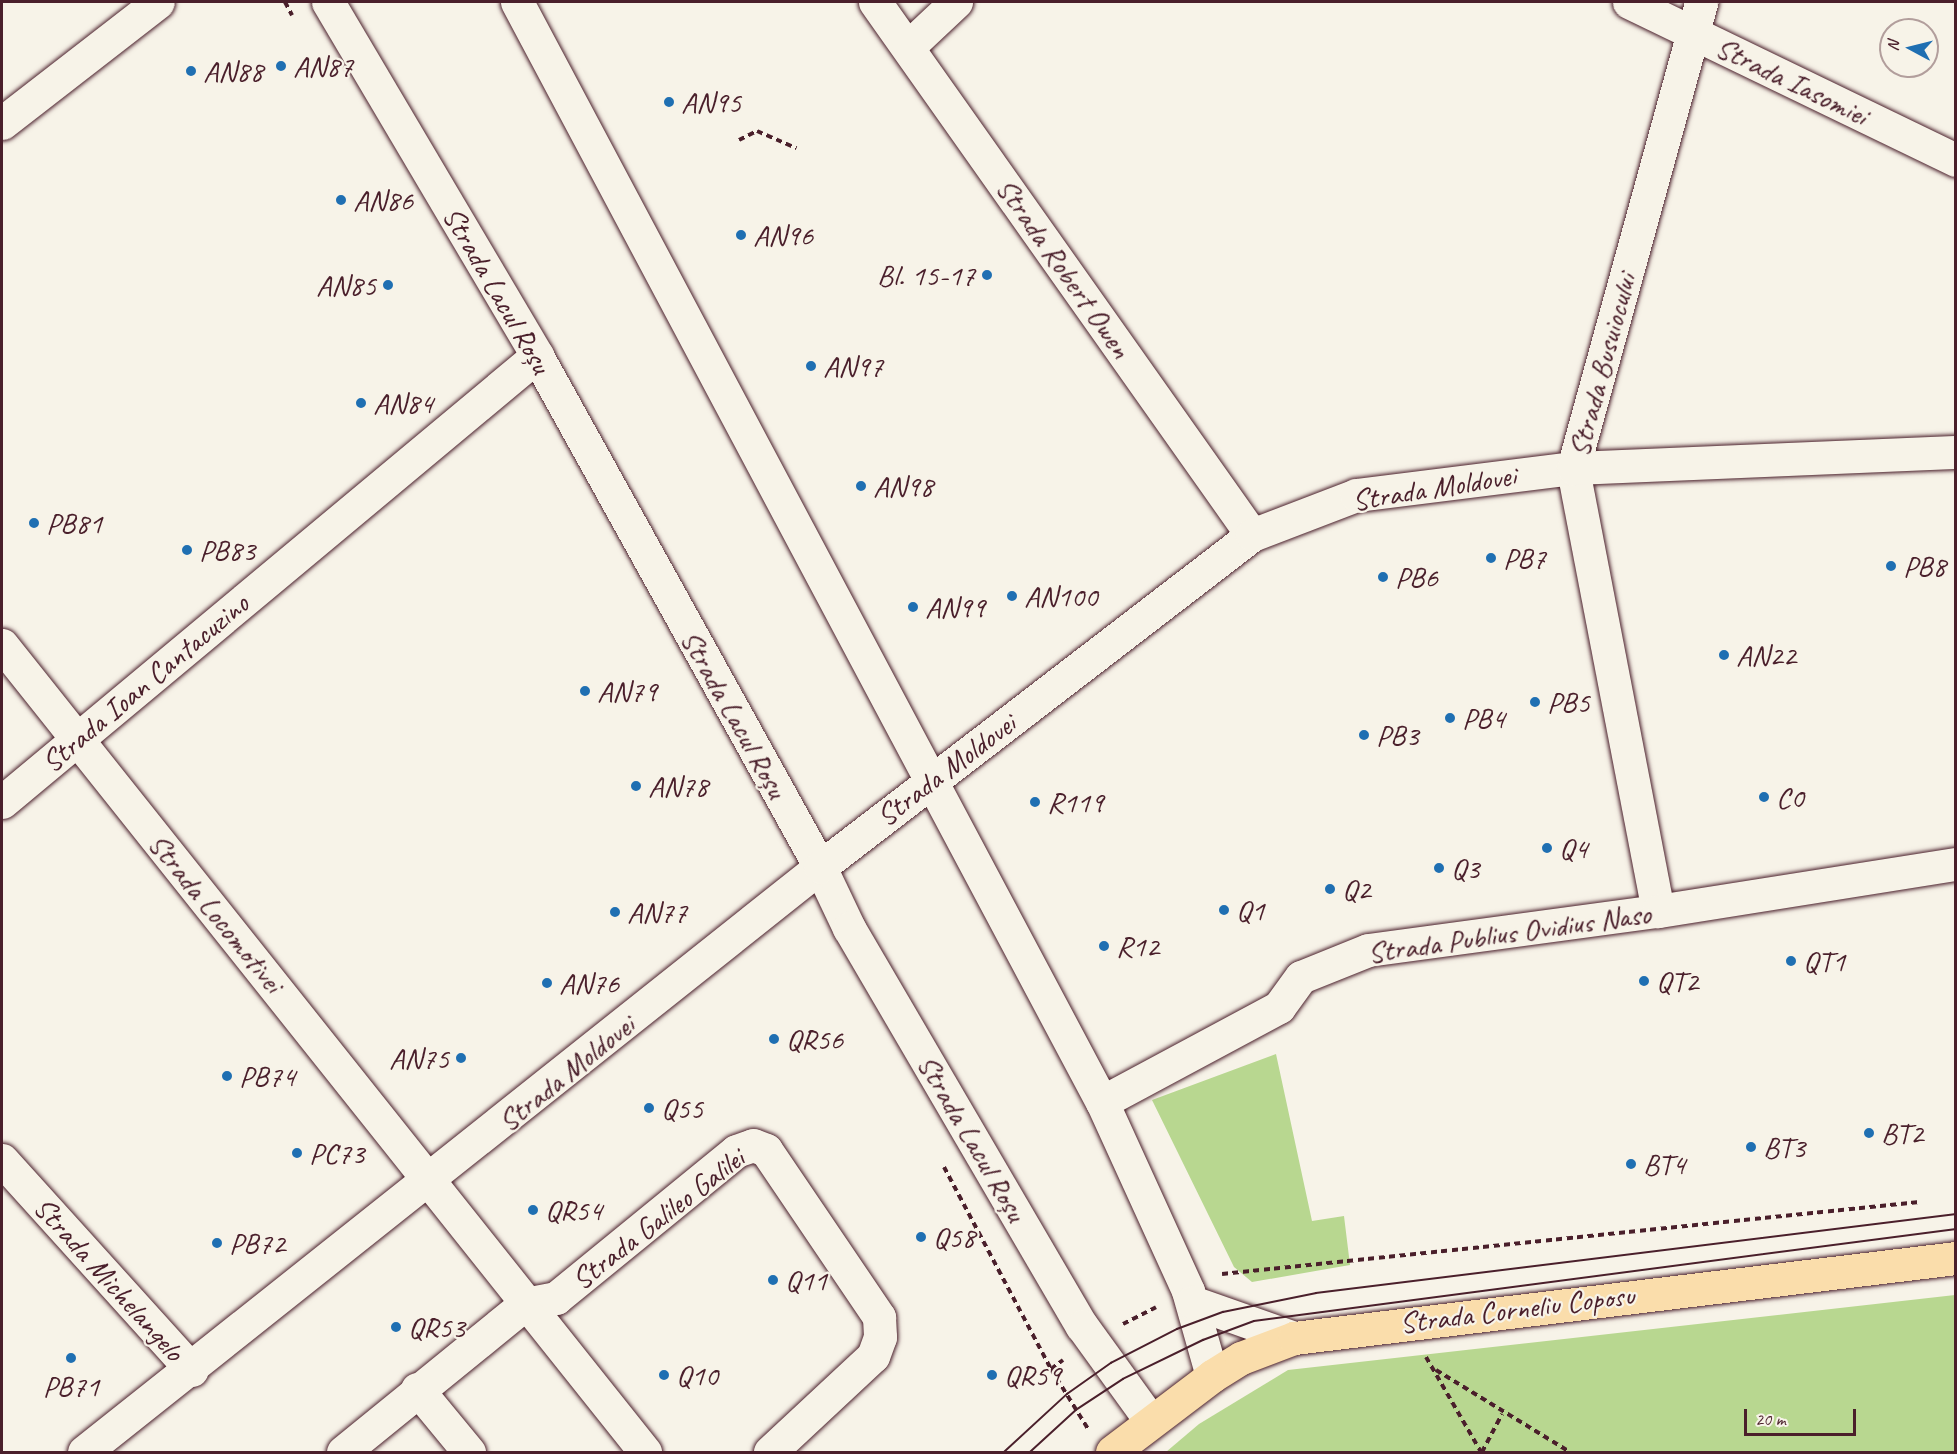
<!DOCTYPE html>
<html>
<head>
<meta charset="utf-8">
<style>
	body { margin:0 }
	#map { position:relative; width:1957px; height:1454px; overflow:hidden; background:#f7f3e8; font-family:Caveat,sans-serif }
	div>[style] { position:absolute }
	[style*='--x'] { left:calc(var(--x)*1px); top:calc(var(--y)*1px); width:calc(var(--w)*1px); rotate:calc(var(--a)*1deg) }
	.green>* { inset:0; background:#b8d790 }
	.path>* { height:4px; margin-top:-2px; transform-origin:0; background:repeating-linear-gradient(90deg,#4a1f2b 0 6px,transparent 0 10.5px) }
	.roads { filter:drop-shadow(0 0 2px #4a1f2b) drop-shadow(0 0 2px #4a1f2b) }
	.minor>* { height:33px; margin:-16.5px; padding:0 16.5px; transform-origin:16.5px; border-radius:16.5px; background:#f7f3e8 }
	.major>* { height:33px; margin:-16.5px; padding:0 16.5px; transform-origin:16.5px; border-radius:16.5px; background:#faddab }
	.tram>* { height:1.5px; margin:-0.75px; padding:0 0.75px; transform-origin:0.75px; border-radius:0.75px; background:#4a1f2b }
	.dots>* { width:16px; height:16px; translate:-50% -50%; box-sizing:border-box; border:3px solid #f7f3e8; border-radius:50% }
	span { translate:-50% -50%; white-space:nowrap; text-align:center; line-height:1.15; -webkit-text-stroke:4.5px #f7f3e8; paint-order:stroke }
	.poi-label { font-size:30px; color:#4a1f2b }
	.left { translate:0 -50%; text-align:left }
	.right { translate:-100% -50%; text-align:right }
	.street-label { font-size:30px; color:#4a1f2b }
	.frame { position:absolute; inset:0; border:3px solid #4a1f2b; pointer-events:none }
	.north { position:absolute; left:1879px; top:18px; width:60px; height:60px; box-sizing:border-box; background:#f7f3e8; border:2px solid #b29e9c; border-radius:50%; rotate:277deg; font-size:16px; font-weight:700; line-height:24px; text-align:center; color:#4a1f2b }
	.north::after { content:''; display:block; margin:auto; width:21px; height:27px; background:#1f6fb2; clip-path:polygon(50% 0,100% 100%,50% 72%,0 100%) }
	.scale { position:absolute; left:1744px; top:1409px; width:112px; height:27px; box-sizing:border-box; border:3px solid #4a1f2b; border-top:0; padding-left:8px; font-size:18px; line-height:21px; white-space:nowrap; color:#4a1f2b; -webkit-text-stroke:4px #f7f3e8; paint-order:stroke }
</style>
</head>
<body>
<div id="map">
	<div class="green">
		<div style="clip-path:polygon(1276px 1054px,1312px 1221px,1344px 1216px,1350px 1265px,1252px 1282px,1234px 1267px,1152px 1100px)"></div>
		<div style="clip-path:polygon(1955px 1295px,1955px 1452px,1166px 1452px,1199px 1424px,1288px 1370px)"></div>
	</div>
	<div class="path">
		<div style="--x:285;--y:2;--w:15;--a:62"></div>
		<div style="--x:739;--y:140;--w:20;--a:-27"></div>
		<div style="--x:757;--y:131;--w:43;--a:23.6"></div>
		<div style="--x:944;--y:1167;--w:229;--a:62.1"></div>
		<div style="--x:1051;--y:1369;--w:70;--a:58.3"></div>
		<div style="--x:1222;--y:1274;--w:701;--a:-5.9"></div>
		<div style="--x:1123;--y:1324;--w:37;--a:-27"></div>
		<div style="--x:1426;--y:1357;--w:110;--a:59.9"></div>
		<div style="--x:1051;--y:1369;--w:15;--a:-37"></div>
		<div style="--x:1436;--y:1370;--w:157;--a:31.5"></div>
		<div style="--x:1482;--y:1452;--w:43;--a:-62.2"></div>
	</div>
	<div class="roads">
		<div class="minor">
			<div style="--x:328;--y:2;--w:411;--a:59.4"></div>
			<div style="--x:537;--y:356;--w:584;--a:61.02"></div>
			<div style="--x:820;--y:867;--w:68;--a:64.6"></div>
			<div style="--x:849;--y:928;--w:461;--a:59.7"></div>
			<div style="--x:1082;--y:1326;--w:116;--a:54.1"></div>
			<div style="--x:517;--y:2;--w:1246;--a:62"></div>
			<div style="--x:1102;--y:1102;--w:208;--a:65.5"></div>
			<div style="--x:1188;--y:1291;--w:88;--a:74.2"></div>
			<div style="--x:875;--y:2;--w:653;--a:54.73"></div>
			<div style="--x:1629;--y:2;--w:363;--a:25.8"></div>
			<div style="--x:908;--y:47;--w:66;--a:-43.2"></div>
			<div style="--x:2;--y:123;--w:197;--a:-37.8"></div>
			<div style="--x:2;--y:645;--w:1032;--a:51.45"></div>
			<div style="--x:2;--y:802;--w:697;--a:-39.82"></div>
			<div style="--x:1658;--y:911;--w:451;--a:-100.9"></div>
			<div style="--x:1573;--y:468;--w:483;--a:-74.6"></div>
			<div style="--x:1102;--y:1102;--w:201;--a:-28.2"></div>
			<div style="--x:1279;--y:1007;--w:37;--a:-54"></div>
			<div style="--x:1301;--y:977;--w:72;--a:-21.9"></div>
			<div style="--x:1368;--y:950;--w:293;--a:-7.7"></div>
			<div style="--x:1658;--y:911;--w:302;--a:-9"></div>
			<div style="--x:2;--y:1160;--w:283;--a:47.9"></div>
			<div style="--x:1192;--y:1302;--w:108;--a:19.4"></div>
			<div style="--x:417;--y:1389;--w:82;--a:50.5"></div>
			<div style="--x:84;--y:1452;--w:940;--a:-38.48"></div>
			<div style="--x:820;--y:867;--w:545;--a:-37.54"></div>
			<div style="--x:1252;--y:535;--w:111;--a:-21"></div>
			<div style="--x:1356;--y:495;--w:219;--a:-7.1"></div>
			<div style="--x:1573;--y:468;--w:383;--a:-2.4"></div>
			<div style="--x:343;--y:1452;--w:235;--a:-39.1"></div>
			<div style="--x:525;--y:1304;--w:32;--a:-11"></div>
			<div style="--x:556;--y:1298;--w:232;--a:-39.2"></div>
			<div style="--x:736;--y:1151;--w:18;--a:-19"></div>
			<div style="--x:753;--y:1145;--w:14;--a:21"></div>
			<div style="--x:766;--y:1150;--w:202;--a:55.9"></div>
			<div style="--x:879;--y:1317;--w:20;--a:87"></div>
			<div style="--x:880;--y:1337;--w:20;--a:110"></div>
			<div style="--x:873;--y:1356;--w:141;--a:137"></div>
		</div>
		<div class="major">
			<div style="--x:1112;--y:1452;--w:126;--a:-37.2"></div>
			<div style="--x:1212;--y:1376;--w:34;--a:-32"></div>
			<div style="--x:1241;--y:1358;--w:57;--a:-20.7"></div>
			<div style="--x:1294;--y:1338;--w:667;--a:-6.89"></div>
		</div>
	</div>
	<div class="tram">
		<div style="--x:1004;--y:1452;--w:86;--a:-42.6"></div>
		<div style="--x:1067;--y:1394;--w:54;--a:-35.2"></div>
		<div style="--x:1111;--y:1363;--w:74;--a:-27.3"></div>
		<div style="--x:1177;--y:1329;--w:49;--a:-20.3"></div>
		<div style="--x:1223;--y:1312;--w:95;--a:-11.5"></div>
		<div style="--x:1316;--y:1293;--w:645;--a:-7.04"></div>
		<div style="--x:1030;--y:1452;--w:62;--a:-42.4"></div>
		<div style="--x:1076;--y:1410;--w:56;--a:-33.4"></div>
		<div style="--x:1123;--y:1379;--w:89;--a:-26"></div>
		<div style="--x:1203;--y:1340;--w:54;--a:-20.4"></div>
		<div style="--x:1254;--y:1321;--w:708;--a:-7.47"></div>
	</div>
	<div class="dots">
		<div style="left:281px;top:66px;background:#1f6fb2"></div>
		<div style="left:191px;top:71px;background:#1f6fb2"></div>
		<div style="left:669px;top:102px;background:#1f6fb2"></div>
		<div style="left:341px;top:200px;background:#1f6fb2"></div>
		<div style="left:741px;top:235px;background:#1f6fb2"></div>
		<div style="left:987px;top:275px;background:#1f6fb2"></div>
		<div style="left:388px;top:285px;background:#1f6fb2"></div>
		<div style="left:811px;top:366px;background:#1f6fb2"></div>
		<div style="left:361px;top:403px;background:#1f6fb2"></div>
		<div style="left:861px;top:486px;background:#1f6fb2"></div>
		<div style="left:34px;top:523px;background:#1f6fb2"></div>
		<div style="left:187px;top:550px;background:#1f6fb2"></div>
		<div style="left:1491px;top:558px;background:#1f6fb2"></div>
		<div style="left:1891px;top:566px;background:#1f6fb2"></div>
		<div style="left:1383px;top:577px;background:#1f6fb2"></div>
		<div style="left:1012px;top:596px;background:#1f6fb2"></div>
		<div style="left:913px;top:607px;background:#1f6fb2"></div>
		<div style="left:1724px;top:655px;background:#1f6fb2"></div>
		<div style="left:585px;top:691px;background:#1f6fb2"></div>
		<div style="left:1535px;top:702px;background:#1f6fb2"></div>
		<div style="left:1450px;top:718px;background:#1f6fb2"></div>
		<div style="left:1364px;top:735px;background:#1f6fb2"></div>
		<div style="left:636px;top:786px;background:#1f6fb2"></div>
		<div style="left:1764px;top:797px;background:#1f6fb2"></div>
		<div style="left:1035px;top:802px;background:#1f6fb2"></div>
		<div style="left:1547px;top:848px;background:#1f6fb2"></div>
		<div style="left:1439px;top:868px;background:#1f6fb2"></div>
		<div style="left:1330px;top:889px;background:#1f6fb2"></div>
		<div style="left:1224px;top:910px;background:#1f6fb2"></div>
		<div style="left:615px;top:912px;background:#1f6fb2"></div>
		<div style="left:1104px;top:946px;background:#1f6fb2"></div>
		<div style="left:1791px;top:961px;background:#1f6fb2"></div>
		<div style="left:1644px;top:981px;background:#1f6fb2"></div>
		<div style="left:547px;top:983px;background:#1f6fb2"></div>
		<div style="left:774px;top:1039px;background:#1f6fb2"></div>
		<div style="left:461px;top:1058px;background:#1f6fb2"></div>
		<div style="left:227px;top:1076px;background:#1f6fb2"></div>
		<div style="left:649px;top:1108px;background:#1f6fb2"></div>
		<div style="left:1869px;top:1133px;background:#1f6fb2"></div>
		<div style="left:1751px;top:1147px;background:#1f6fb2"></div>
		<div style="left:297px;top:1153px;background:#1f6fb2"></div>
		<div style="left:1631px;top:1164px;background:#1f6fb2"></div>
		<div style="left:533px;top:1210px;background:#1f6fb2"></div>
		<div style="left:921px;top:1237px;background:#1f6fb2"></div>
		<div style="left:217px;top:1243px;background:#1f6fb2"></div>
		<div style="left:773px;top:1280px;background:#1f6fb2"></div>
		<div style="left:396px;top:1327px;background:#1f6fb2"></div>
		<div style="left:71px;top:1358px;background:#1f6fb2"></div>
		<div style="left:664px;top:1375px;background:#1f6fb2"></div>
		<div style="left:992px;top:1375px;background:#1f6fb2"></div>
	</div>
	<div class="poi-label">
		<span class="left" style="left:293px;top:66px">AN87</span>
		<span class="left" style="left:203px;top:71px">AN88</span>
		<span class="left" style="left:681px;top:102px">AN95</span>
		<span class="left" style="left:353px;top:200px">AN86</span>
		<span class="left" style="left:753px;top:235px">AN96</span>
		<span class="right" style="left:975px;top:275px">Bl. 15-17</span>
		<span class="right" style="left:376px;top:285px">AN85</span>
		<span class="left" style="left:823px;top:366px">AN97</span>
		<span class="left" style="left:373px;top:403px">AN84</span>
		<span class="left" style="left:873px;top:486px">AN98</span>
		<span class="left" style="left:46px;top:523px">PB81</span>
		<span class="left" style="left:199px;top:550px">PB83</span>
		<span class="left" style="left:1503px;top:558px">PB7</span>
		<span class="left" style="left:1903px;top:566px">PB8</span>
		<span class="left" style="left:1395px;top:577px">PB6</span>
		<span class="left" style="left:1024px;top:596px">AN100</span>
		<span class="left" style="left:925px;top:607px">AN99</span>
		<span class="left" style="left:1736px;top:655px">AN22</span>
		<span class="left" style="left:597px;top:691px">AN79</span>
		<span class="left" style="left:1547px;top:702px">PB5</span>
		<span class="left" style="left:1462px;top:718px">PB4</span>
		<span class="left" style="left:1376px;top:735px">PB3</span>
		<span class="left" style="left:648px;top:786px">AN78</span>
		<span class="left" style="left:1776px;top:797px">C0</span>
		<span class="left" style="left:1047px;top:802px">R119</span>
		<span class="left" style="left:1559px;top:848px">Q4</span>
		<span class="left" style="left:1451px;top:868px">Q3</span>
		<span class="left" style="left:1342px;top:889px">Q2</span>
		<span class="left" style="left:1236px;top:910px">Q1</span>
		<span class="left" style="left:627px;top:912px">AN77</span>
		<span class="left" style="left:1116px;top:946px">R12</span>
		<span class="left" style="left:1803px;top:961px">QT1</span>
		<span class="left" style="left:1656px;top:981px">QT2</span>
		<span class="left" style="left:559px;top:983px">AN76</span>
		<span class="left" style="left:786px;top:1039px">QR56</span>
		<span class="right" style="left:449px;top:1058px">AN75</span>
		<span class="left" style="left:239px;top:1076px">PB74</span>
		<span class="left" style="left:661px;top:1108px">Q55</span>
		<span class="left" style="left:1881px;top:1133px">BT2</span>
		<span class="left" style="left:1763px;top:1147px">BT3</span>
		<span class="left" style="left:309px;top:1153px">PC73</span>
		<span class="left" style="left:1643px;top:1164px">BT4</span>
		<span class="left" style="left:545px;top:1210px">QR54</span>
		<span class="left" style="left:933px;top:1237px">Q58</span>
		<span class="left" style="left:229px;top:1243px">PB72</span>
		<span class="left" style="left:785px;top:1280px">Q11</span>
		<span class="left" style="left:408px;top:1327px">QR53</span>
		<span class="left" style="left:676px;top:1375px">Q10</span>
		<span class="left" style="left:1004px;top:1375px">QR59</span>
		<span style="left:71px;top:1386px">PB71</span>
	</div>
	<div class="street-label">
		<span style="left:1792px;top:81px;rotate:26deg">Strada Iasomiei</span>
		<span style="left:1064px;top:268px;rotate:55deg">Strada Robert Owen</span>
		<span style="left:497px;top:290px;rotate:60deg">Strada Lacul Roșu</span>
		<span style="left:1602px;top:365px;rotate:-75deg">Strada Busuiocului</span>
		<span style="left:1434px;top:488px;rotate:-9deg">Strada Moldovei</span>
		<span style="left:145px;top:683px;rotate:-40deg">Strada Ioan Cantacuzino</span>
		<span style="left:734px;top:714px;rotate:61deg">Strada Lacul Roșu</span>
		<span style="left:946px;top:770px;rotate:-37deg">Strada Moldovei</span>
		<span style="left:216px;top:913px;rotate:51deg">Strada Locomotivei</span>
		<span style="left:1509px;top:933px;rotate:-8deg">Strada Publius Ovidius Naso</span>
		<span style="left:566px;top:1073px;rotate:-39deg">Strada Moldovei</span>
		<span style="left:972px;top:1138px;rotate:60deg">Strada Lacul Roșu</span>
		<span style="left:658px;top:1219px;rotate:-38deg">Strada Galileo Galilei</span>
		<span style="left:109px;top:1279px;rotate:48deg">Strada Michelangelo</span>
		<span style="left:1517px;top:1309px;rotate:-7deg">Strada Corneliu Coposu</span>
	</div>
	<div class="frame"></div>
	<div class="north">N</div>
	<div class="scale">20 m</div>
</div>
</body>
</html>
